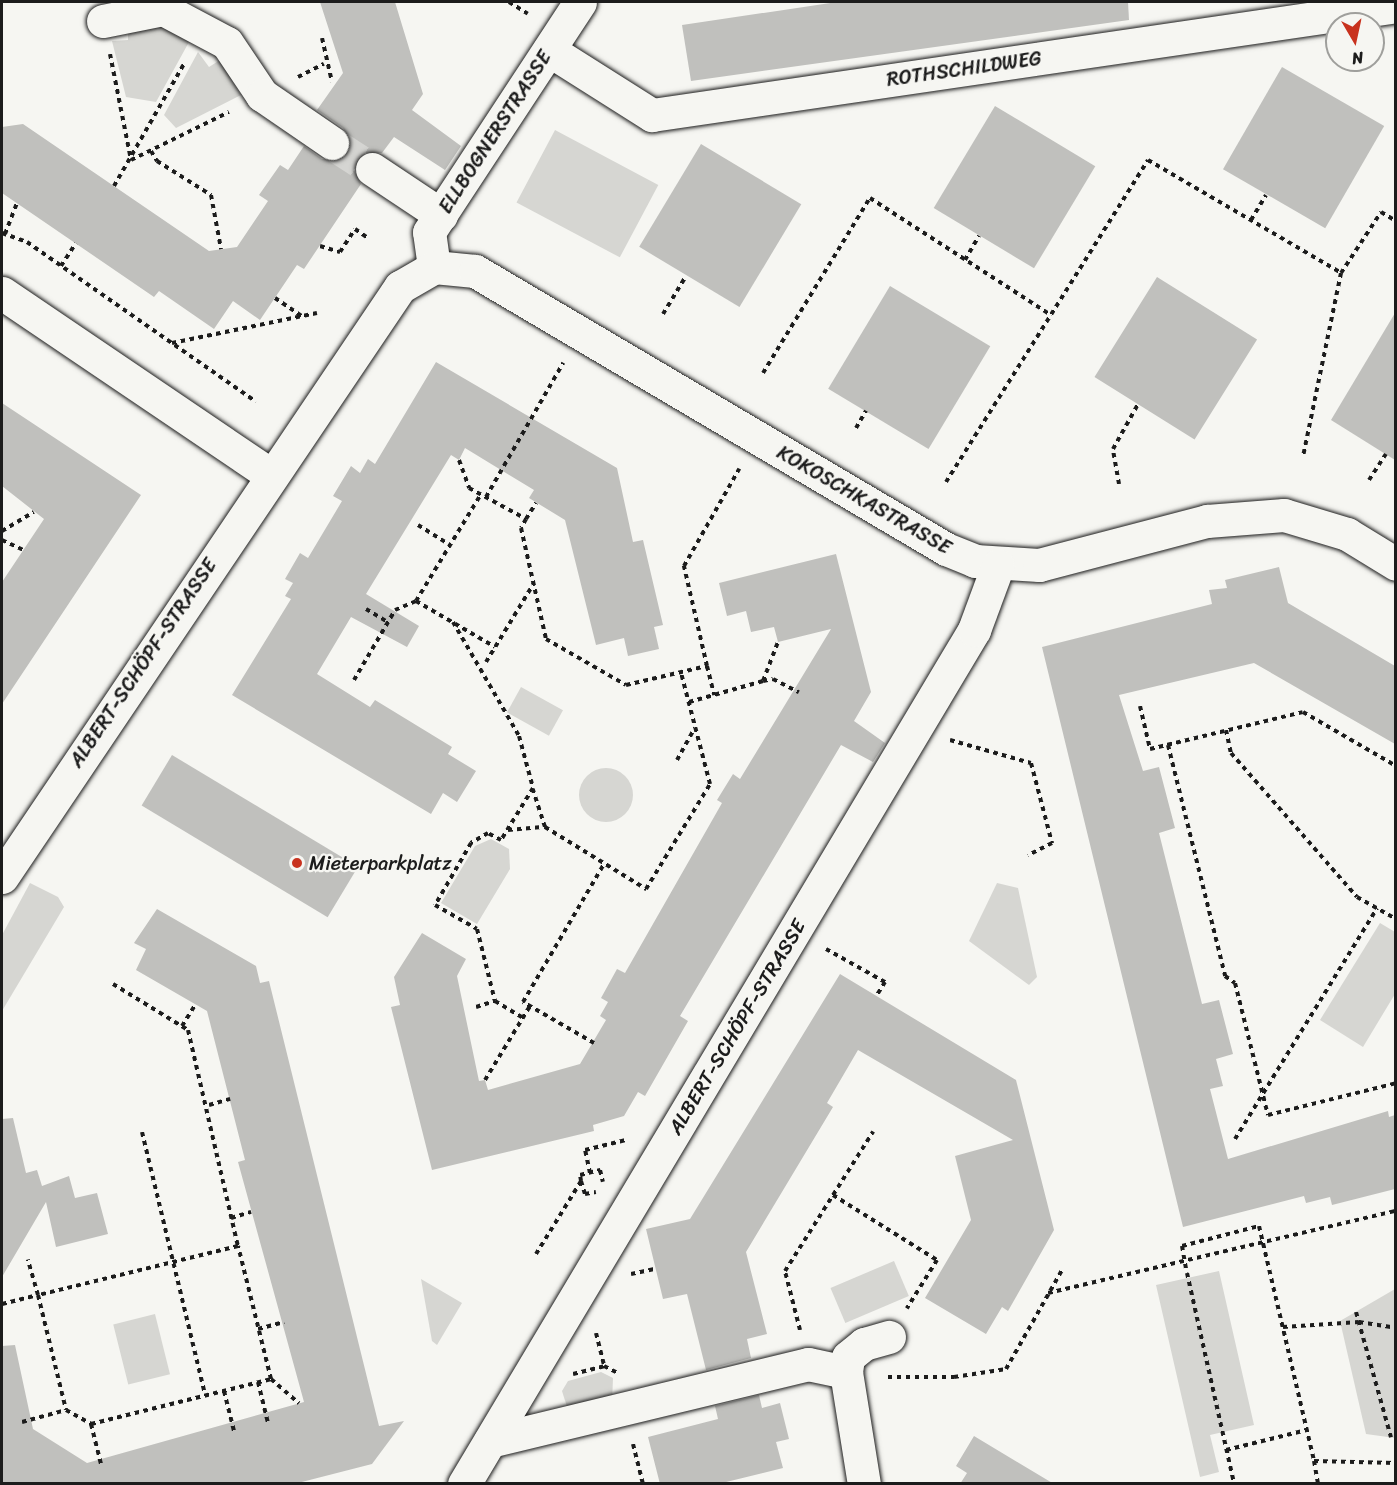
<!DOCTYPE html>
<html>
<head>
<meta charset="utf-8">
<style>
	body { margin:0 }
	#map { position:relative; width:1397px; height:1485px; overflow:hidden; background:#f6f6f2; font-family:Sriracha,sans-serif }
	div>[style] { position:absolute }
	[style*='--x'] { left:calc(var(--x)*1px); top:calc(var(--y)*1px); width:calc(var(--w)*1px); rotate:calc(var(--a)*1deg) }
	.green>* { inset:0; background:#d6d6d2; transform-origin:0 0 }
	.round { border-radius:50% }
	.building>* { inset:0; background:#c0c0bd; transform-origin:0 0 }
	.minor-tunnel>* { height:33px; margin-top:-16.5px; transform-origin:0; background:repeating-linear-gradient(90deg,#d5d5d2 0 33px,transparent 0 49px) }
	.path>* { height:4px; margin-top:-2px; transform-origin:0; background:repeating-linear-gradient(90deg,#1c1c1c 0 4.5px,transparent 0 9px) }
	.roads { filter:drop-shadow(0 0 2px #1c1c1c) drop-shadow(0 0 2px #1c1c1c) }
	.minor>* { height:33px; margin:-16.5px; padding:0 16.5px; transform-origin:16.5px; border-radius:16.5px; background:#f6f6f2 }
	.path-bridge>* { height:4px; margin-top:-2px; transform-origin:0; background:repeating-linear-gradient(90deg,#1c1c1c 0 4.5px,transparent 0 9px) }
	.dots>* { width:16px; height:16px; translate:-50% -50%; box-sizing:border-box; border:3px solid #f6f6f2; border-radius:50% }
	span { translate:-50% -50%; white-space:nowrap; text-align:center; line-height:1.15; -webkit-text-stroke:4.5px #f6f6f2; paint-order:stroke }
	.street-label { font-size:20px; color:#1c1c1c }
	.poi-label { font-size:20px; color:#1c1c1c }
	.left { translate:0 -50%; text-align:left }
	.frame { position:absolute; inset:0; border:3px solid #1c1c1c; pointer-events:none }
	.north { position:absolute; left:1325px; top:12px; width:60px; height:60px; box-sizing:border-box; background:#f6f6f2; border:2px solid #9f9f9c; border-radius:50%; rotate:171deg; font-size:16px; font-weight:700; line-height:24px; text-align:center; color:#1c1c1c }
	.north::after { content:''; display:block; margin:auto; width:21px; height:27px; background:#c8321e; clip-path:polygon(50% 0,100% 100%,50% 72%,0 100%) }
</style>
</head>
<body>
<div id="map">
	<div class="green">
		<div style="clip-path:polygon(160px 19px,187px 33px,189px 42px,156px 102px,126px 97px,112px 41px,128px 40px,128px 28px)"></div>
		<div style="clip-path:polygon(198px 52px,209px 67px,220px 60px,241px 95px,176px 128px,164px 115px)"></div>
		<div style="left:555px;top:130px;width:117px;height:82px;rotate:28deg"></div>
		<div style="left:521px;top:687px;width:48px;height:29px;rotate:29deg"></div>
		<div class="round" style="left:579px;top:768px;width:54px;height:54px"></div>
		<div style="clip-path:polygon(491px 839px,509px 849px,510px 869px,477px 924px,441px 903px,475px 846px)"></div>
		<div style="clip-path:polygon(30px 883px,58px 897px,64px 907px,2px 1011px,2px 935px)"></div>
		<div style="clip-path:polygon(997px 883px,1018px 888px,1037px 977px,1029px 985px,969px 941px)"></div>
		<div style="clip-path:polygon(1380px 923px,1395px 932px,1395px 994px,1363px 1047px,1320px 1020px)"></div>
		<div style="left:894px;top:1261px;width:38px;height:69px;rotate:67deg"></div>
		<div style="clip-path:polygon(1219px 1271px,1254px 1425px,1210px 1435px,1219px 1472px,1200px 1477px,1156px 1285px)"></div>
		<div style="clip-path:polygon(421px 1279px,462px 1303px,437px 1345px,432px 1341px)"></div>
		<div style="clip-path:polygon(1395px 1289px,1395px 1438px,1366px 1434px,1340px 1321px)"></div>
		<div style="left:155px;top:1314px;width:62px;height:43px;rotate:76deg"></div>
		<div style="clip-path:polygon(601px 1372px,613px 1378px,612px 1402px,568px 1410px,562px 1391px,568px 1381px)"></div>
	</div>
	<div class="building">
		<div style="clip-path:polygon(320px 2px,395px 2px,423px 94px,412px 110px,461px 146px,445px 170px,394px 137px,382px 153px,363px 153px,353px 168px,361px 184px,304px 269px,297px 265px,260px 320px,233px 301px,214px 329px,159px 291px,154px 297px,2px 193px,2px 127px,23px 124px,209px 251px,237px 247px,268px 201px,259px 195px,280px 165px,288px 170px,304px 146px,322px 159px,340px 160px,351px 145px,343px 128px,317px 110px,343px 73px)"></div>
		<div style="clip-path:polygon(837px 2px,1128px 2px,1129px 20px,691px 81px,682px 25px)"></div>
		<div style="left:1282px;top:67px;width:118px;height:118px;rotate:30deg"></div>
		<div style="left:995px;top:106px;width:117px;height:119px;rotate:31deg"></div>
		<div style="left:701px;top:144px;width:117px;height:120px;rotate:31deg"></div>
		<div style="left:1157px;top:277px;width:118px;height:118px;rotate:32deg"></div>
		<div style="left:890px;top:286px;width:117px;height:120px;rotate:31deg"></div>
		<div style="clip-path:polygon(1395px 313px,1395px 460px,1331px 420px)"></div>
		<div style="clip-path:polygon(436px 362px,617px 468px,633px 542px,643px 540px,663px 625px,654px 627px,659px 649px,628px 656px,624px 638px,596px 645px,565px 520px,529px 498px,534px 490px,465px 448px,459px 460px,451px 455px,366px 594px,419px 626px,407px 647px,351px 617px,317px 674px,370px 707px,375px 700px,452px 747px,448px 754px,476px 771px,457px 802px,443px 793px,431px 814px,232px 695px,291px 599px,285px 596px,293px 583px,285px 579px,300px 553px,308px 558px,342px 501px,333px 496px,351px 466px,360px 473px,368px 459px,375px 464px)"></div>
		<div style="clip-path:polygon(2px 403px,141px 495px,2px 704px,2px 582px,44px 519px,2px 486px)"></div>
		<div style="clip-path:polygon(836px 554px,871px 692px,854px 721px,885px 743px,873px 762px,841px 745px,680px 1016px,688px 1021px,645px 1096px,638px 1092px,624px 1116px,593px 1125px,594px 1131px,432px 1170px,391px 1007px,400px 1005px,394px 977px,422px 933px,466px 959px,457px 976px,479px 1081px,485px 1080px,488px 1090px,580px 1064px,606px 1020px,600px 1016px,608px 1002px,601px 998px,617px 969px,625px 973px,722px 803px,717px 800px,733px 774px,740px 779px,831px 629px,778px 642px,774px 627px,751px 632px,746px 611px,727px 616px,719px 583px)"></div>
		<div style="clip-path:polygon(1279px 567px,1288px 603px,1395px 666px,1395px 744px,1254px 663px,1119px 695px,1143px 771px,1159px 767px,1175px 828px,1159px 833px,1202px 1004px,1219px 1000px,1233px 1054px,1216px 1059px,1223px 1086px,1210px 1089px,1228px 1159px,1388px 1111px,1389px 1117px,1395px 1115px,1395px 1189px,1332px 1205px,1330px 1197px,1306px 1203px,1304px 1196px,1183px 1227px,1042px 647px,1212px 604px,1209px 590px,1227px 588px,1225px 580px)"></div>
		<div style="left:172px;top:755px;width:217px;height:59px;rotate:31deg"></div>
		<div style="clip-path:polygon(157px 909px,256px 966px,260px 983px,269px 981px,379px 1426px,404px 1421px,372px 1464px,294px 1484px,2px 1484px,2px 1346px,15px 1345px,33px 1429px,87px 1463px,304px 1402px,238px 1162px,245px 1160px,207px 1011px,136px 970px,146px 949px,134px 943px)"></div>
		<div style="clip-path:polygon(840px 974px,1016px 1080px,1054px 1230px,1008px 1311px,1002px 1307px,986px 1334px,925px 1298px,971px 1220px,955px 1156px,1013px 1140px,858px 1050px,827px 1103px,833px 1107px,746px 1252px,767px 1334px,747px 1339px,751px 1358px,706px 1370px,687px 1294px,663px 1299px,646px 1229px,690px 1219px)"></div>
		<div style="clip-path:polygon(13px 1118px,26px 1173px,37px 1170px,42px 1186px,69px 1176px,75px 1198px,97px 1193px,108px 1234px,56px 1247px,46px 1202px,2px 1277px,2px 1119px)"></div>
		<div style="clip-path:polygon(759px 1395px,762px 1408px,780px 1403px,789px 1439px,776px 1442px,783px 1468px,718px 1484px,660px 1484px,648px 1437px,718px 1419px,715px 1406px)"></div>
		<div style="clip-path:polygon(974px 1436px,1054px 1484px,960px 1484px,967px 1473px,956px 1466px)"></div>
	</div>
	<div class="minor-tunnel">
		<div style="--x:332;--y:143;--w:48;--a:33"></div>
	</div>
	<div class="path">
		<div style="--x:509;--y:2;--w:22;--a:32"></div>
		<div style="--x:322;--y:38;--w:45;--a:77.2"></div>
		<div style="--x:110;--y:54;--w:108;--a:78.8"></div>
		<div style="--x:131;--y:160;--w:109;--a:-26.1"></div>
		<div style="--x:298;--y:77;--w:29;--a:-27"></div>
		<div style="--x:151;--y:151;--w:12;--a:59"></div>
		<div style="--x:157;--y:161;--w:64;--a:32.2"></div>
		<div style="--x:211;--y:195;--w:55;--a:79.5"></div>
		<div style="--x:114;--y:186;--w:143;--a:-60.2"></div>
		<div style="--x:1251;--y:220;--w:29;--a:-59"></div>
		<div style="--x:2;--y:233;--w:27;--a:20"></div>
		<div style="--x:27;--y:242;--w:279;--a:34.9"></div>
		<div style="--x:5;--y:234;--w:33;--a:-69"></div>
		<div style="--x:320;--y:246;--w:21;--a:17"></div>
		<div style="--x:340;--y:252;--w:27;--a:-57"></div>
		<div style="--x:355;--y:229;--w:16;--a:35"></div>
		<div style="--x:965;--y:260;--w:28;--a:-60"></div>
		<div style="--x:61;--y:266;--w:27;--a:-57"></div>
		<div style="--x:1341;--y:273;--w:73;--a:-56.7"></div>
		<div style="--x:1381;--y:212;--w:17;--a:31"></div>
		<div style="--x:275;--y:298;--w:32;--a:34"></div>
		<div style="--x:663;--y:314;--w:44;--a:-58.8"></div>
		<div style="--x:172;--y:343;--w:148;--a:-11.7"></div>
		<div style="--x:763;--y:373;--w:205;--a:-58.6"></div>
		<div style="--x:870;--y:198;--w:216;--a:32.9"></div>
		<div style="--x:856;--y:428;--w:20;--a:-60"></div>
		<div style="--x:459;--y:460;--w:30;--a:70"></div>
		<div style="--x:469;--y:488;--w:65;--a:28.5"></div>
		<div style="--x:526;--y:519;--w:10;--a:119"></div>
		<div style="--x:521;--y:528;--w:114;--a:77.3"></div>
		<div style="--x:546;--y:639;--w:92;--a:29.9"></div>
		<div style="--x:626;--y:685;--w:83;--a:-13.2"></div>
		<div style="--x:707;--y:666;--w:30;--a:76"></div>
		<div style="--x:1369;--y:480;--w:31;--a:-57"></div>
		<div style="--x:946;--y:482;--w:380;--a:-57.9"></div>
		<div style="--x:1148;--y:160;--w:224;--a:30.3"></div>
		<div style="--x:1341;--y:273;--w:188;--a:101.7"></div>
		<div style="--x:1119;--y:484;--w:36;--a:-100"></div>
		<div style="--x:1113;--y:449;--w:51;--a:-60.9"></div>
		<div style="--x:486;--y:497;--w:155;--a:-60.1"></div>
		<div style="--x:526;--y:519;--w:19;--a:-58"></div>
		<div style="--x:418;--y:525;--w:38;--a:32"></div>
		<div style="--x:2;--y:531;--w:37;--a:-31"></div>
		<div style="--x:2;--y:540;--w:23;--a:25"></div>
		<div style="--x:416;--y:601;--w:91;--a:30.2"></div>
		<div style="--x:366;--y:609;--w:26;--a:31"></div>
		<div style="--x:453;--y:622;--w:132;--a:59.9"></div>
		<div style="--x:519;--y:736;--w:54;--a:74.9"></div>
		<div style="--x:533;--y:788;--w:61;--a:121.6"></div>
		<div style="--x:501;--y:840;--w:15;--a:-152"></div>
		<div style="--x:488;--y:833;--w:20;--a:150"></div>
		<div style="--x:471;--y:843;--w:72;--a:120.1"></div>
		<div style="--x:435;--y:905;--w:48;--a:29.7"></div>
		<div style="--x:477;--y:929;--w:74;--a:76"></div>
		<div style="--x:495;--y:1001;--w:33;--a:31"></div>
		<div style="--x:486;--y:662;--w:92;--a:-58.7"></div>
		<div style="--x:707;--y:666;--w:103;--a:-103"></div>
		<div style="--x:684;--y:566;--w:112;--a:-60.4"></div>
		<div style="--x:354;--y:680;--w:81;--a:-59.6"></div>
		<div style="--x:395;--y:610;--w:23;--a:-23"></div>
		<div style="--x:416;--y:601;--w:125;--a:-58.7"></div>
		<div style="--x:763;--y:681;--w:10;--a:-11"></div>
		<div style="--x:773;--y:679;--w:29;--a:27"></div>
		<div style="--x:689;--y:702;--w:77;--a:-15.8"></div>
		<div style="--x:763;--y:681;--w:42;--a:-69"></div>
		<div style="--x:1140;--y:706;--w:44;--a:76.9"></div>
		<div style="--x:1150;--y:749;--w:157;--a:-13.6"></div>
		<div style="--x:1303;--y:712;--w:108;--a:30.1"></div>
		<div style="--x:1226;--y:730;--w:24;--a:78"></div>
		<div style="--x:1231;--y:753;--w:191;--a:48.8"></div>
		<div style="--x:1357;--y:897;--w:45;--a:29.4"></div>
		<div style="--x:950;--y:740;--w:84;--a:15.9"></div>
		<div style="--x:1031;--y:763;--w:83;--a:75.3"></div>
		<div style="--x:1052;--y:843;--w:27;--a:153"></div>
		<div style="--x:1168;--y:745;--w:238;--a:76.1"></div>
		<div style="--x:1225;--y:976;--w:12;--a:35"></div>
		<div style="--x:1235;--y:983;--w:136;--a:76"></div>
		<div style="--x:1268;--y:1115;--w:132;--a:-14"></div>
		<div style="--x:677;--y:760;--w:37;--a:-61"></div>
		<div style="--x:545;--y:827;--w:119;--a:31.5"></div>
		<div style="--x:646;--y:889;--w:123;--a:-58.6"></div>
		<div style="--x:710;--y:784;--w:115;--a:-104.6"></div>
		<div style="--x:508;--y:830;--w:37;--a:-5"></div>
		<div style="--x:545;--y:827;--w:40;--a:-108"></div>
		<div style="--x:826;--y:949;--w:68;--a:29.2"></div>
		<div style="--x:885;--y:982;--w:15;--a:122"></div>
		<div style="--x:113;--y:984;--w:88;--a:31.5"></div>
		<div style="--x:188;--y:1030;--w:222;--a:77"></div>
		<div style="--x:476;--y:1007;--w:20;--a:-18"></div>
		<div style="--x:182;--y:1026;--w:25;--a:-58"></div>
		<div style="--x:594;--y:1043;--w:82;--a:-150"></div>
		<div style="--x:523;--y:1002;--w:160;--a:-59.6"></div>
		<div style="--x:485;--y:1080;--w:87;--a:-58.7"></div>
		<div style="--x:209;--y:1105;--w:22;--a:-16"></div>
		<div style="--x:142;--y:1132;--w:270;--a:76.5"></div>
		<div style="--x:1235;--y:1139;--w:271;--a:-58.4"></div>
		<div style="--x:590;--y:1173;--w:24;--a:-102"></div>
		<div style="--x:585;--y:1150;--w:42;--a:-13.7"></div>
		<div style="--x:581;--y:1181;--w:14;--a:73"></div>
		<div style="--x:585;--y:1194;--w:11;--a:-10"></div>
		<div style="--x:833;--y:1195;--w:123;--a:32"></div>
		<div style="--x:937;--y:1260;--w:57;--a:122"></div>
		<div style="--x:231;--y:1218;--w:21;--a:-17"></div>
		<div style="--x:1182;--y:1246;--w:80;--a:-14.6"></div>
		<div style="--x:1259;--y:1226;--w:241;--a:76.8"></div>
		<div style="--x:1314;--y:1461;--w:82;--a:1.4"></div>
		<div style="--x:536;--y:1254;--w:86;--a:-58.3"></div>
		<div style="--x:581;--y:1181;--w:6;--a:-99"></div>
		<div style="--x:580;--y:1175;--w:21;--a:-14"></div>
		<div style="--x:600;--y:1170;--w:12;--a:76"></div>
		<div style="--x:1187;--y:1273;--w:216;--a:77.4"></div>
		<div style="--x:631;--y:1274;--w:25;--a:-12"></div>
		<div style="--x:1048;--y:1293;--w:358;--a:-13.3"></div>
		<div style="--x:2;--y:1304;--w:37;--a:-14"></div>
		<div style="--x:38;--y:1295;--w:37;--a:-106"></div>
		<div style="--x:1356;--y:1312;--w:130;--a:74.4"></div>
		<div style="--x:1283;--y:1327;--w:76;--a:-3.8"></div>
		<div style="--x:1359;--y:1322;--w:37;--a:9"></div>
		<div style="--x:258;--y:1329;--w:27;--a:-15"></div>
		<div style="--x:800;--y:1330;--w:61;--a:-104.3"></div>
		<div style="--x:785;--y:1271;--w:165;--a:-57.7"></div>
		<div style="--x:596;--y:1333;--w:34;--a:76"></div>
		<div style="--x:604;--y:1366;--w:16;--a:27"></div>
		<div style="--x:573;--y:1374;--w:32;--a:-14"></div>
		<div style="--x:888;--y:1377;--w:66;--a:0"></div>
		<div style="--x:954;--y:1377;--w:53;--a:-8.7"></div>
		<div style="--x:1006;--y:1369;--w:114;--a:-60.5"></div>
		<div style="--x:271;--y:1379;--w:37;--a:41"></div>
		<div style="--x:258;--y:1382;--w:42;--a:76.3"></div>
		<div style="--x:224;--y:1391;--w:41;--a:76"></div>
		<div style="--x:22;--y:1422;--w:46;--a:-15.3"></div>
		<div style="--x:91;--y:1424;--w:186;--a:-14"></div>
		<div style="--x:271;--y:1379;--w:137;--a:-103.9"></div>
		<div style="--x:238;--y:1246;--w:206;--a:166.2"></div>
		<div style="--x:38;--y:1295;--w:118;--a:76.3"></div>
		<div style="--x:66;--y:1410;--w:29;--a:29"></div>
		<div style="--x:91;--y:1424;--w:41;--a:76"></div>
		<div style="--x:633;--y:1444;--w:41;--a:76"></div>
		<div style="--x:1226;--y:1450;--w:83;--a:-13.9"></div>
		<div style="--x:1314;--y:1461;--w:23;--a:80"></div>
	</div>
	<div class="roads">
		<div class="minor">
			<div style="--x:103;--y:21;--w:61;--a:-11.3"></div>
			<div style="--x:163;--y:9;--w:72;--a:28"></div>
			<div style="--x:227;--y:43;--w:63;--a:56.1"></div>
			<div style="--x:262;--y:95;--w:85;--a:34.4"></div>
			<div style="--x:549;--y:50;--w:122;--a:32.3"></div>
			<div style="--x:652;--y:115;--w:752;--a:-8.33"></div>
			<div style="--x:372;--y:169;--w:83;--a:33.7"></div>
			<div style="--x:434;--y:267;--w:35;--a:-98"></div>
			<div style="--x:429;--y:232;--w:275;--a:-56.7"></div>
			<div style="--x:2;--y:293;--w:325;--a:34.1"></div>
			<div style="--x:2;--y:877;--w:712;--a:-56"></div>
			<div style="--x:400;--y:287;--w:39;--a:-30"></div>
			<div style="--x:434;--y:267;--w:41;--a:5.6"></div>
			<div style="--x:475;--y:271;--w:547;--a:30.55"></div>
			<div style="--x:946;--y:549;--w:31;--a:22"></div>
			<div style="--x:975;--y:561;--w:64;--a:3.6"></div>
			<div style="--x:1039;--y:565;--w:174;--a:-14.7"></div>
			<div style="--x:1207;--y:521;--w:77;--a:-4.5"></div>
			<div style="--x:1284;--y:515;--w:66;--a:16.8"></div>
			<div style="--x:1347;--y:534;--w:57;--a:31.5"></div>
			<div style="--x:846;--y:1372;--w:15;--a:-82"></div>
			<div style="--x:848;--y:1357;--w:21;--a:-39"></div>
			<div style="--x:864;--y:1344;--w:26;--a:-16"></div>
			<div style="--x:490;--y:1441;--w:327;--a:-13.6"></div>
			<div style="--x:808;--y:1364;--w:39;--a:12"></div>
			<div style="--x:846;--y:1372;--w:113;--a:80.9"></div>
			<div style="--x:464;--y:1484;--w:995;--a:-59.15"></div>
			<div style="--x:974;--y:630;--w:69;--a:-69.7"></div>
		</div>
	</div>
	<div class="path-bridge">
		<div style="--x:1182;--y:1246;--w:27;--a:80"></div>
	</div>
	<div class="dots">
		<div style="left:297px;top:863px;background:#c8321e"></div>
	</div>
	<div class="street-label">
		<span style="left:964px;top:69px;rotate:-8deg">ROTHSCHILDWEG</span>
		<span style="left:495px;top:132px;rotate:-57deg">ELLBOGNERSTRASSE</span>
		<span style="left:864px;top:500px;rotate:30deg">KOKOSCHKASTRASSE</span>
		<span style="left:143px;top:663px;rotate:-56deg">ALBERT-SCHÖPF-STRASSE</span>
		<span style="left:737px;top:1027px;rotate:-59deg">ALBERT-SCHÖPF-STRASSE</span>
	</div>
	<div class="poi-label">
		<span class="left" style="left:309px;top:863px">Mieterparkplatz</span>
	</div>
	<div class="frame"></div>
	<div class="north">N</div>
</div>
</body>
</html>
